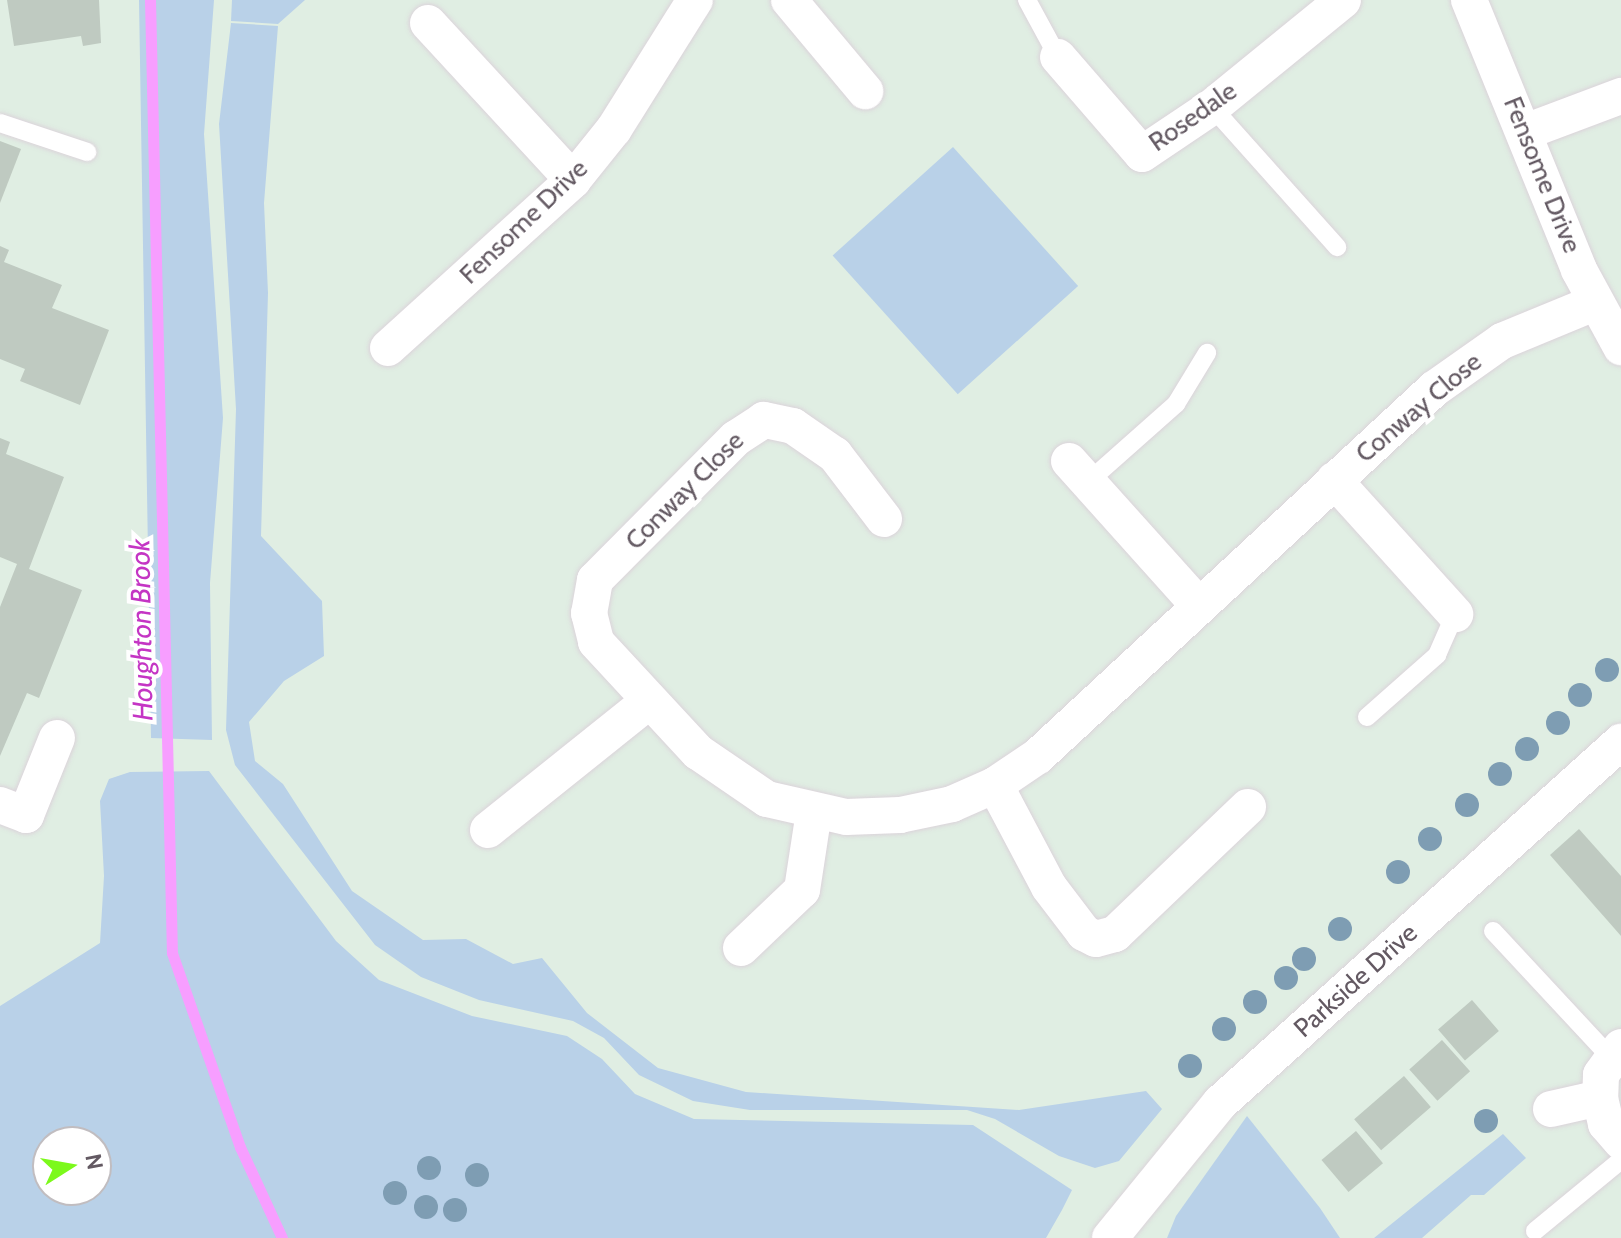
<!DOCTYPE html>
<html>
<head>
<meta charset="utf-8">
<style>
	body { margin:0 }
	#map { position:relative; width:1621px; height:1238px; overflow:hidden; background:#e0eee3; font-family:Cabin,sans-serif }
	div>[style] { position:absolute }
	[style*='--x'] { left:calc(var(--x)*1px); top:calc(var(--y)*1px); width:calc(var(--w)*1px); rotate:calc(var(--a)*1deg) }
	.green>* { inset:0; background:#b9d1e8; transform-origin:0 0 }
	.stream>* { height:11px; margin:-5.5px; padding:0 5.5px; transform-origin:5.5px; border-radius:5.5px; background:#f79eff }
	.building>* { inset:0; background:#bfcac1; transform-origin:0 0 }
	.roads { filter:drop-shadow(0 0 2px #dbd3da) drop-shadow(0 0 2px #dbd3da) }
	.lane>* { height:18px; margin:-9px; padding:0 9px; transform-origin:9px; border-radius:9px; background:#fff }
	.street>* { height:36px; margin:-18px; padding:0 18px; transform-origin:18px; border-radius:18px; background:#fff }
	.trees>* { width:24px; height:24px; margin:-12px; border-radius:50%; background:#7e9db3 }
	span { translate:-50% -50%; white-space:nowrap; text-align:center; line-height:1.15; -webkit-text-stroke:8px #fff; paint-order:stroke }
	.street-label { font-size:26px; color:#635962 }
	.water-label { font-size:28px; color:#c435c4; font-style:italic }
	.north { position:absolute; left:32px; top:1126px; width:80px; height:80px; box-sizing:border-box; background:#fff; border:2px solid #c1bdc0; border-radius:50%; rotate:79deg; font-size:22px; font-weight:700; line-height:32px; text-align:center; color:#635962 }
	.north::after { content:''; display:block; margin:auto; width:28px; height:36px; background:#7cf91b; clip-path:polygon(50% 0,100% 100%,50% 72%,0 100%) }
</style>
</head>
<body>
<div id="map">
	<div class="green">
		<div style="clip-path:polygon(139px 0,214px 0,204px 134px,223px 418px,210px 583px,212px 740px,151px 738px)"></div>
		<div style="clip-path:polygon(232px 0,305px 0,278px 24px,231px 21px)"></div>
		<div style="clip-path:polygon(231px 23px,278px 26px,264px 203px,268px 293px,261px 536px,322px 601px,324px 656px,284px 681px,249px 722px,255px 761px,283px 784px,352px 891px,423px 940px,466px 939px,513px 964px,542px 958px,587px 1013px,658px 1068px,746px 1092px,1019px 1110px,1146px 1091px,1162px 1109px,1119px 1161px,1095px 1168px,1059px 1156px,995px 1119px,967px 1110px,750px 1110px,693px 1101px,639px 1075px,604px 1038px,573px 1021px,479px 1000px,421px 977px,375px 945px,235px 765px,226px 730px,236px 409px,219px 124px)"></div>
		<div style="left:953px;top:147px;width:187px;height:162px;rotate:48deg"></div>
		<div style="clip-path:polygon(evenodd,209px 771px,336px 941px,379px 980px,472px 1016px,567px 1036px,602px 1059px,635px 1094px,694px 1119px,973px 1125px,1072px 1190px,1062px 1210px,1046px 1238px,0 1238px,0 1006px,100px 943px,104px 876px,100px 801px,109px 779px,130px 772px,209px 771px,48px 1142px,96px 1142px,96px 1190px,48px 1190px,48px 1142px)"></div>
		<div style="clip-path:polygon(1247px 1116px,1320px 1208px,1340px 1238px,1167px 1238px,1176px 1216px)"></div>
		<div style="clip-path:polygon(1503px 1134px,1526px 1158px,1484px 1195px,1471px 1195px,1422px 1238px,1374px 1238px)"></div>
	</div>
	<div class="stream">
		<div style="--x:150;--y:0;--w:953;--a:88.68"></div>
		<div style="--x:172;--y:953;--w:206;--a:70.7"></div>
		<div style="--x:240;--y:1147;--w:100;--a:65.2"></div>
	</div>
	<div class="building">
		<div style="clip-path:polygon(7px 0,99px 0,101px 43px,83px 46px,81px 36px,14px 46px)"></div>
		<div style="clip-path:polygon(0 141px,21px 149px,0 203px)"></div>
		<div style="clip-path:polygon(0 246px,9px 250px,4px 262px,62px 285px,52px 308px,109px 330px,80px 405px,20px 381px,25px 369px,0 359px)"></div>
		<div style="clip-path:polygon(0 438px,10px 442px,6px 454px,64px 477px,29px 569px,82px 590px,39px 698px,27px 693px,0 756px,0 607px,17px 564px,0 557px)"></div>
		<div style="clip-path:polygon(1579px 829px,1621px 876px,1621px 936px,1550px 855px)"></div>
		<div style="left:1472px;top:1000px;width:41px;height:45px;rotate:49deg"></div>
		<div style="left:1442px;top:1040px;width:42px;height:44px;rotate:48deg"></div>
		<div style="left:1404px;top:1076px;width:41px;height:66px;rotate:49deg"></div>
		<div style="left:1356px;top:1131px;width:42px;height:45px;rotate:50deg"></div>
	</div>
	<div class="roads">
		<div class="lane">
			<div style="--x:1027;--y:0;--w:65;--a:61.5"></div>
			<div style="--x:1212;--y:107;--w:188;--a:48.2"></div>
			<div style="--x:0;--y:123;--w:92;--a:18.4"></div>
			<div style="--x:1088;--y:482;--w:118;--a:-41.6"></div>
			<div style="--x:1176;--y:404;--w:60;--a:-58.7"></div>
			<div style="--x:1367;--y:717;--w:94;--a:-41.5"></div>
			<div style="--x:1437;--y:655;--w:45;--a:-66.3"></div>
			<div style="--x:1493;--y:931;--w:172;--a:47.1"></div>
			<div style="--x:1535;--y:1231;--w:112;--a:-39.5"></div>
		</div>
		<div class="street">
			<div style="--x:789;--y:0;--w:119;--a:50.1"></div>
			<div style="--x:1469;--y:0;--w:292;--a:67.8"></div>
			<div style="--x:1579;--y:270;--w:88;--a:61.4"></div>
			<div style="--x:428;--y:23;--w:214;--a:47.3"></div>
			<div style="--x:1058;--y:57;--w:128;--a:49.1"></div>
			<div style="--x:1142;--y:154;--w:84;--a:-33.9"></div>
			<div style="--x:1212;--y:107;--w:169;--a:-39.2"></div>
			<div style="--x:1525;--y:132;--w:103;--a:-20.6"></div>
			<div style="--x:388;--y:348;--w:250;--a:-42.2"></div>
			<div style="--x:573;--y:180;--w:65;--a:-51.2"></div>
			<div style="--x:614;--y:129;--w:152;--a:-57.9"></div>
			<div style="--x:1069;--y:461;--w:195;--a:48.1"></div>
			<div style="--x:1334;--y:480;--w:181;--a:47.9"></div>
			<div style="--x:884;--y:519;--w:81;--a:-127.4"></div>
			<div style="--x:835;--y:455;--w:51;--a:-145.4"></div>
			<div style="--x:793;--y:426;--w:30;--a:-168"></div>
			<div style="--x:764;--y:420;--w:33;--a:147"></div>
			<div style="--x:736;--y:438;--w:200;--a:134.8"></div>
			<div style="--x:595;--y:580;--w:34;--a:100"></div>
			<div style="--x:589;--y:613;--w:30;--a:76"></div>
			<div style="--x:596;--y:642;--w:150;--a:47.2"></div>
			<div style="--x:698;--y:752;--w:83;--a:34.3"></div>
			<div style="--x:767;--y:799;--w:81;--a:12.8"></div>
			<div style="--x:846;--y:817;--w:54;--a:-2.1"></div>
			<div style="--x:900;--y:815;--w:53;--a:-11.9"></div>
			<div style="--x:952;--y:804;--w:47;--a:-23.8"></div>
			<div style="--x:995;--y:785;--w:52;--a:-34"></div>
			<div style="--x:1038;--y:756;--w:540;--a:-42.82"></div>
			<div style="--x:1434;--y:389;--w:83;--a:-35.2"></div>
			<div style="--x:1502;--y:341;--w:100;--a:-22.4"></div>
			<div style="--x:995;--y:785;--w:115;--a:62.1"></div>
			<div style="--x:1049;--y:887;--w:58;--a:52.7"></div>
			<div style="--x:1084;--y:933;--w:13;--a:27"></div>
			<div style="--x:1096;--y:939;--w:20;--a:-15"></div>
			<div style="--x:1115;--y:934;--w:184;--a:-43.7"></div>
			<div style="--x:0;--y:805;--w:28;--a:21"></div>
			<div style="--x:26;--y:815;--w:83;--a:-68.1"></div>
			<div style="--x:488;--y:830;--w:206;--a:-38.7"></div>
			<div style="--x:741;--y:948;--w:84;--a:-43.6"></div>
			<div style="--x:802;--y:890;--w:79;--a:-81.3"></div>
			<div style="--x:1621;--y:1047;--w:34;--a:126"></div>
			<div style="--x:1601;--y:1075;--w:23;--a:92"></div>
			<div style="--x:1600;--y:1098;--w:27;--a:77"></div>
			<div style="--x:1606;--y:1124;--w:23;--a:49"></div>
			<div style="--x:1551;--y:1109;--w:50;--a:-12.7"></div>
			<div style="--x:1110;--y:1238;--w:174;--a:-50.8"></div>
			<div style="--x:1220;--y:1103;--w:540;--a:-42"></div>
		</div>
	</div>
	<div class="trees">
		<div style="left:1607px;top:670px"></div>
		<div style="left:1580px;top:695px"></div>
		<div style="left:1558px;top:723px"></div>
		<div style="left:1527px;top:749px"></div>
		<div style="left:1500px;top:774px"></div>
		<div style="left:1467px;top:805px"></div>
		<div style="left:1430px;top:839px"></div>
		<div style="left:1398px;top:872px"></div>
		<div style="left:1340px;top:929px"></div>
		<div style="left:1304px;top:959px"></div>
		<div style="left:1286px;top:978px"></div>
		<div style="left:1255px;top:1002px"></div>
		<div style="left:1224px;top:1029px"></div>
		<div style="left:1190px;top:1066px"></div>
		<div style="left:1486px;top:1121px"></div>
		<div style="left:429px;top:1168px"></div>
		<div style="left:477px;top:1175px"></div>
		<div style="left:395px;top:1193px"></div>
		<div style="left:426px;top:1207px"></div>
		<div style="left:455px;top:1210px"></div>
	</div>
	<div class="street-label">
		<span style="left:1193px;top:117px;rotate:-35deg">Rosedale</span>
		<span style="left:1542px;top:175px;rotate:68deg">Fensome Drive</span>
		<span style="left:524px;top:222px;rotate:-44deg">Fensome Drive</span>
		<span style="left:1419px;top:408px;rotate:-40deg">Conway Close</span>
		<span style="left:685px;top:491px;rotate:-45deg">Conway Close</span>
		<span style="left:1356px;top:981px;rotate:-42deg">Parkside Drive</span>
	</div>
	<div class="water-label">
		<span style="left:141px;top:630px;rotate:-91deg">Houghton Brook</span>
	</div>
	<div class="north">N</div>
</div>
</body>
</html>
